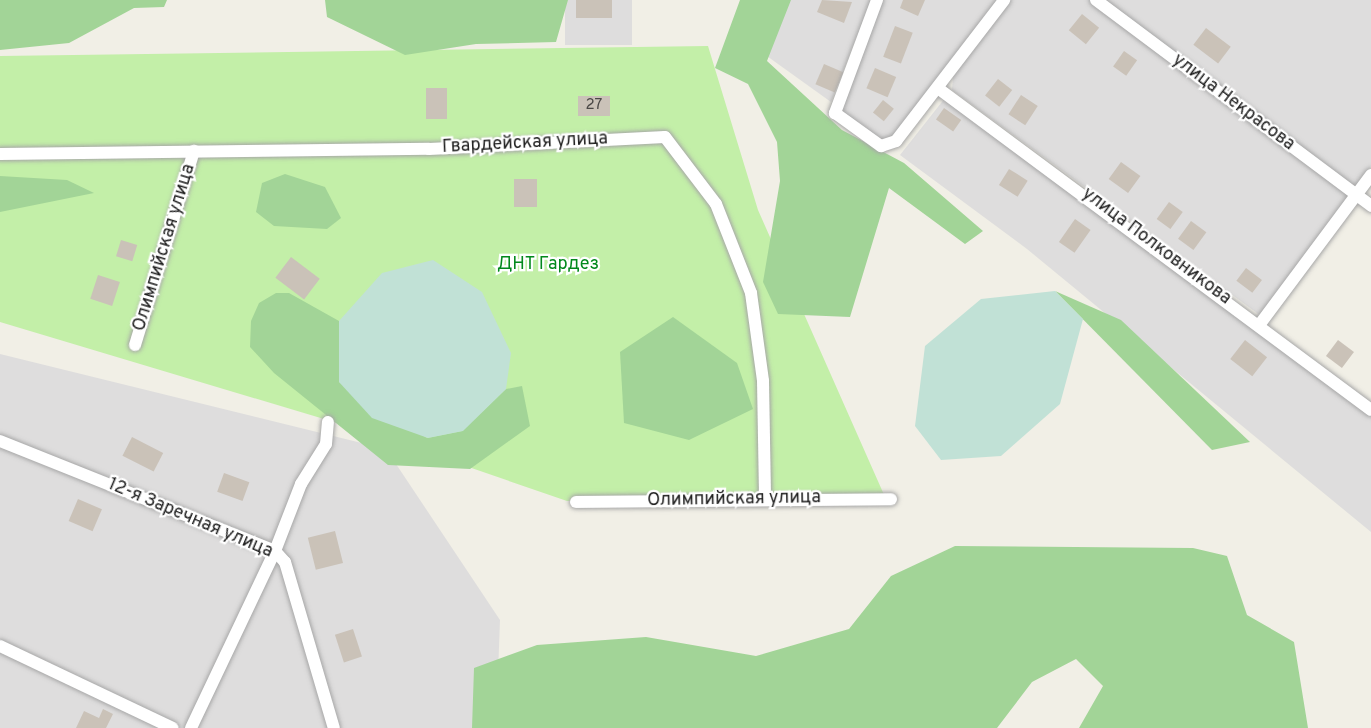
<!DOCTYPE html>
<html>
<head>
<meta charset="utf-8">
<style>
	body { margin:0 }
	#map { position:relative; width:1371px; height:728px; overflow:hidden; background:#f1efe6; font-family:Overpass,sans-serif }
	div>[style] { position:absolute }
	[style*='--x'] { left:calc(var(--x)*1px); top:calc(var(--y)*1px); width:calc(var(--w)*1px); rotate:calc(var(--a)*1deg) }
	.residential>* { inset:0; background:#dedddd; transform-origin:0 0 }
	.grass>* { inset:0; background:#c3efa8 }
	.forest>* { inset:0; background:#a2d497 }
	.wetland>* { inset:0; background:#c1e1d6 }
	.building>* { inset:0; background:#cac2b8; transform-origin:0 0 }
	.roads { filter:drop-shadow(0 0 2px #a7a7a7) drop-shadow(0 0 2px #a7a7a7) }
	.minor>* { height:12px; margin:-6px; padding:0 6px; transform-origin:6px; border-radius:6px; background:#fff }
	span { translate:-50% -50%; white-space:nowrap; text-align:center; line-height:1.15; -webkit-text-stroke:4.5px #fff; paint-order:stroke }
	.number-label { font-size:15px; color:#4a4846 }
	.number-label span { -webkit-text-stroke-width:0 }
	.street-label { font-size:18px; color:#202020 }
	.park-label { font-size:18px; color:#03891d }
</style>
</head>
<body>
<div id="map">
	<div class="residential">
		<div style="left:565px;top:0;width:67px;height:45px"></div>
		<div style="clip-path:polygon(779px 0,871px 0,831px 102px,760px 51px)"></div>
		<div style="clip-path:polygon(880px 0,998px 0,896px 137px,882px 141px,841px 111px)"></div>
		<div style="clip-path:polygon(1010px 0,1371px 0,1371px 166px,1261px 316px,952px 90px,953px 77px)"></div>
		<div style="clip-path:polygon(945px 98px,1371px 416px,1371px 532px,1027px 249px,900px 155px)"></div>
		<div style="clip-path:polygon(0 354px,386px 449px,500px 620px,496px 728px,0 728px)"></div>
	</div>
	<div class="grass">
		<div style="clip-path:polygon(708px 46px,758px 210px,885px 497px,567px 501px,364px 431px,0 322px,0 56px)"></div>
	</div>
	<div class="forest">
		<div style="clip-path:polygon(0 0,167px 0,164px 7px,134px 8px,69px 43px,0 50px)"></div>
		<div style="clip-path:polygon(325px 0,568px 0,556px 42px,476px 44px,405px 55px,327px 17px)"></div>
		<div style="clip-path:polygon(740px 0,791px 0,767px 61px,842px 130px,904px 163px,983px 231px,965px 244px,889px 188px,850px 317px,778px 314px,763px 282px,780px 181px,777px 142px,748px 84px,715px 68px)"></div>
		<div style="clip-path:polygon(285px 174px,325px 187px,341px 218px,327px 229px,274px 226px,256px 212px,262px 183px)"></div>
		<div style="clip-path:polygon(0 176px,67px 180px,94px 193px,0 212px)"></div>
		<div style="clip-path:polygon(1055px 291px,1121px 320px,1250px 442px,1212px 450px)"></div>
		<div style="clip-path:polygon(276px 293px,289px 293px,339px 321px,339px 382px,427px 438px,462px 431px,506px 389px,522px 386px,530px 426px,470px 469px,388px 465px,274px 373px,250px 347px,251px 321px,259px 303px)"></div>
		<div style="clip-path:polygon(673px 317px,737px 363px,753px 409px,689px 440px,624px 423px,620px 352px)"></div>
		<div style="clip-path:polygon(955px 546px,1193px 548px,1227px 556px,1247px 615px,1294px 642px,1308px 728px,1079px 728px,1103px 686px,1076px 659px,1032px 682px,997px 728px,472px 728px,474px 668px,537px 645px,646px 637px,756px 656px,849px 629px,891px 576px)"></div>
	</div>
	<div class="wetland">
		<div style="clip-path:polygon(433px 260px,482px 292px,511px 353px,506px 389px,463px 431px,428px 438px,372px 418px,339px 382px,339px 321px,382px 273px)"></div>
		<div style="clip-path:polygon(1055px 291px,1083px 319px,1060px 404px,1001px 456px,941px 460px,915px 426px,925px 346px,981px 299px)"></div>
	</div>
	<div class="building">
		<div style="left:576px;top:0;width:36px;height:18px"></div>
		<div style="clip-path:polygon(822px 0,852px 2px,844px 23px,817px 12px)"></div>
		<div style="clip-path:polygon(903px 0,925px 0,918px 16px,900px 8px)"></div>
		<div style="left:1082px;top:14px;width:22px;height:21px;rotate:39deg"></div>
		<div style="left:895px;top:26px;width:19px;height:33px;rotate:21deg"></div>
		<div style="left:1206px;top:28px;width:31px;height:21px;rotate:37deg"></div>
		<div style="left:1124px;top:51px;width:16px;height:19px;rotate:35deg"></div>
		<div style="left:824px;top:64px;width:21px;height:22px;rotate:23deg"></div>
		<div style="left:875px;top:68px;width:23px;height:22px;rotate:23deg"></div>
		<div style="left:998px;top:79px;width:18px;height:21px;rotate:38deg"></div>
		<div style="left:426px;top:88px;width:21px;height:31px"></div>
		<div style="left:1021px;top:95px;width:20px;height:23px;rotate:33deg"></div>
		<div style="left:610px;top:96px;width:20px;height:32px;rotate:90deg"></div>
		<div style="left:883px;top:100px;width:14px;height:16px;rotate:39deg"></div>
		<div style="left:944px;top:108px;width:21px;height:14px;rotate:35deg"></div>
		<div style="left:1121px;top:162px;width:24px;height:21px;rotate:36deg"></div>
		<div style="left:1009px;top:169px;width:22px;height:19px;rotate:32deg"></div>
		<div style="left:514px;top:179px;width:23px;height:28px"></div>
		<div style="left:1169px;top:202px;width:17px;height:21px;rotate:36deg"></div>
		<div style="left:1075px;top:219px;width:19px;height:28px;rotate:35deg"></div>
		<div style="left:1191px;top:221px;width:19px;height:22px;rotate:36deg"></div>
		<div style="left:121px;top:240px;width:17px;height:17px;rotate:17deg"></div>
		<div style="left:291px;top:257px;width:36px;height:26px;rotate:37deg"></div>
		<div style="left:1246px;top:268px;width:20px;height:16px;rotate:37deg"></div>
		<div style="left:98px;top:275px;width:23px;height:25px;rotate:18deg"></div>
		<div style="left:1245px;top:340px;width:28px;height:24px;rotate:38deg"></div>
		<div style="left:1338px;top:340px;width:20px;height:20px;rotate:37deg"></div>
		<div style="left:132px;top:437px;width:35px;height:21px;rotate:27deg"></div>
		<div style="left:224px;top:473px;width:27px;height:20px;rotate:20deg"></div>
		<div style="left:78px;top:499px;width:26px;height:24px;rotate:23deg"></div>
		<div style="left:335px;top:531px;width:33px;height:28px;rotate:76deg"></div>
		<div style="left:353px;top:629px;width:29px;height:19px;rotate:72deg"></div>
		<div style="clip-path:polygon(103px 709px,113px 714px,106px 728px,76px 728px,84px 711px,99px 718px)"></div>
	</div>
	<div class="roads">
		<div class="minor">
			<div style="--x:877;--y:0;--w:121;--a:110.4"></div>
			<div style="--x:835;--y:113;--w:57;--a:35.7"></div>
			<div style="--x:881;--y:146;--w:16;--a:-18"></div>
			<div style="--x:896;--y:141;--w:178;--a:-52.5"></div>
			<div style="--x:1096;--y:0;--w:344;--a:36.8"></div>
			<div style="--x:939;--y:89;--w:538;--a:36.61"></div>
			<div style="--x:0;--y:154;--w:429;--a:-0.7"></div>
			<div style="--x:429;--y:149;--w:236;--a:-2.9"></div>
			<div style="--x:665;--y:137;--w:84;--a:52.7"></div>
			<div style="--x:716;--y:204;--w:96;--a:68.5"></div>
			<div style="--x:751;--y:293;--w:89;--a:82.2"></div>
			<div style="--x:763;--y:381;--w:118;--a:89"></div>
			<div style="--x:1260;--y:324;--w:186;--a:-53.3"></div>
			<div style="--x:135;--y:345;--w:203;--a:-73.1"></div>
			<div style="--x:0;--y:441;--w:296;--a:21.8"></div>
			<div style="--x:275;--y:551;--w:15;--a:48"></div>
			<div style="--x:285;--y:562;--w:173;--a:73.6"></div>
			<div style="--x:576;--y:502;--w:315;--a:-0.5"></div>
			<div style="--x:0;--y:646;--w:191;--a:25.4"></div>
			<div style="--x:191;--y:728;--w:196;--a:-64.6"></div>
			<div style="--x:275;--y:551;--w:72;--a:-68.8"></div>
			<div style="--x:301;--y:484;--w:47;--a:-58"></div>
			<div style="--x:326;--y:444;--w:22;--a:-85"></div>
		</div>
	</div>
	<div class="number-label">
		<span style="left:594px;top:106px">27</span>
	</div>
	<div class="street-label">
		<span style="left:1233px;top:103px;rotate:37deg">улица Некрасова</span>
		<span style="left:525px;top:144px;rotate:-3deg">Гвардейская улица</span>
		<span style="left:1156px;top:247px;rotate:37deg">улица Полковникова</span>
		<span style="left:165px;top:248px;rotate:-73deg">Олимпийская улица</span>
		<span style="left:734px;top:500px;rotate:-1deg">Олимпийская улица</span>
		<span style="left:190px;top:519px;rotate:23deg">12-я Заречная улица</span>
	</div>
	<div class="park-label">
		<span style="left:548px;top:265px">ДНТ Гардез</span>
	</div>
</div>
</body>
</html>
